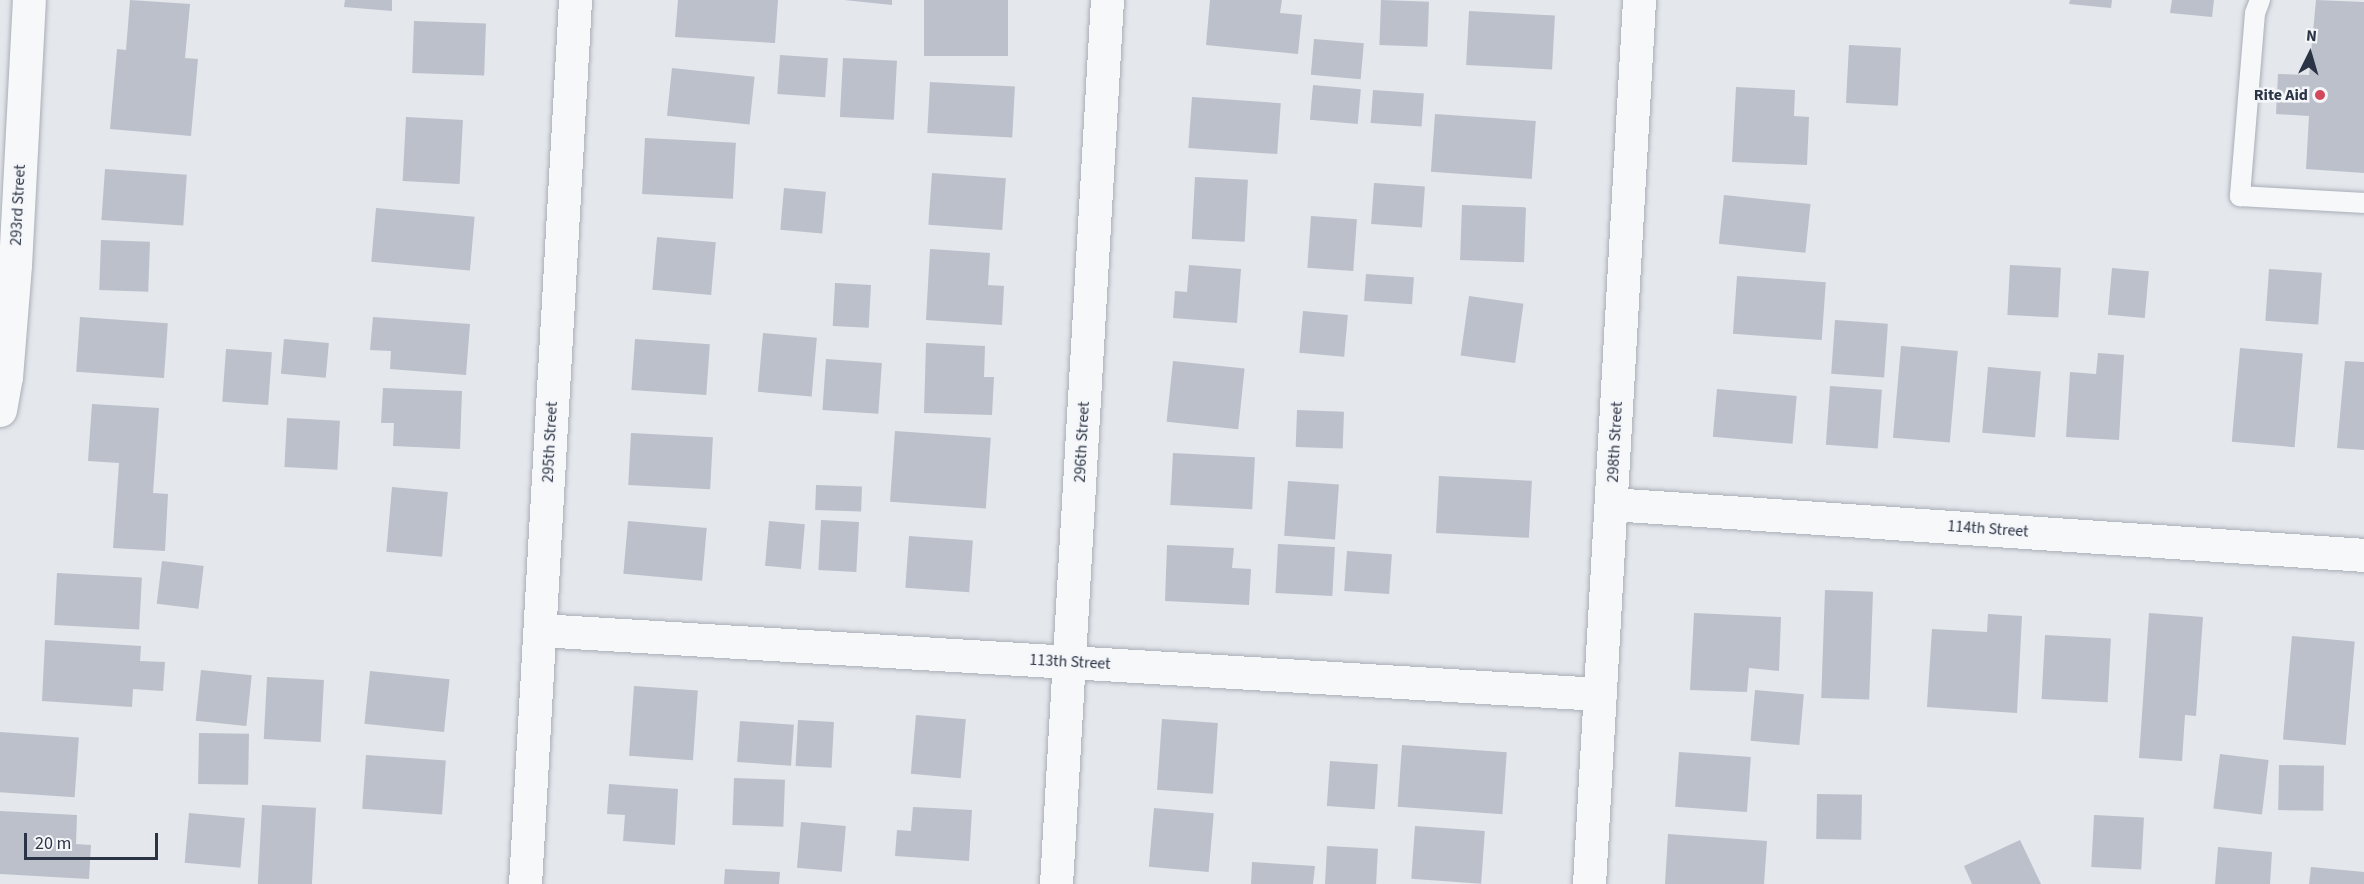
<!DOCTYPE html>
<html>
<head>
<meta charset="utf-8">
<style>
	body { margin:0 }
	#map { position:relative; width:2364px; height:884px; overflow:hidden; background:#e4e7ec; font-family:"Source Sans 3",sans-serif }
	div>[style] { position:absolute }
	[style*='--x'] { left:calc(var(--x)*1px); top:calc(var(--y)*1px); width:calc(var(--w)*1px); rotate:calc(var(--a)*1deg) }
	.building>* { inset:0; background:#bbc0ca; transform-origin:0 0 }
	.roads { filter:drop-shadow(0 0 2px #a9aeb7) drop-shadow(0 0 2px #a9aeb7) }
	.service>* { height:20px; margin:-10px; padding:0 10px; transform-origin:10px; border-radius:10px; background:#f7f8fa }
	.minor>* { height:33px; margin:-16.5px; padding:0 16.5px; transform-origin:16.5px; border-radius:16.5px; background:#f7f8fa }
	.dots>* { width:16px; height:16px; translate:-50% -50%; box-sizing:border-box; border:3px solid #f4f6f9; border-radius:50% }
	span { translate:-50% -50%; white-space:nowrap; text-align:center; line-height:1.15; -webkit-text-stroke:5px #f4f6f9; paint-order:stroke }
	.poi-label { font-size:16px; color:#2b3445; font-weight:700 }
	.right { translate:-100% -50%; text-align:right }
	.street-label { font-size:16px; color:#2b3445 }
	.north { position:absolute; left:2280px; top:24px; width:60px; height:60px; -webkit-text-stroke:4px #f4f6f9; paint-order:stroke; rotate:5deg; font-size:16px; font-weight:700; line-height:24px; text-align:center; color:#2b3445 }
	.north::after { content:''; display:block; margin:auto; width:21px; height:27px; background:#2b3445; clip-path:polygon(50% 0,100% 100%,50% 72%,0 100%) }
	.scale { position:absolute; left:24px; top:833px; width:134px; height:27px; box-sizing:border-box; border:3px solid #2b3445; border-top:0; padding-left:8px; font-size:18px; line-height:21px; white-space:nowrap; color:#2b3445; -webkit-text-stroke:4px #f4f6f9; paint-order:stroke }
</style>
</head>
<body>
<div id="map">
	<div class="building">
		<div style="clip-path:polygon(130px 0,190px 4px,185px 58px,198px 59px,191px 136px,110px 129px,117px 49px,126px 50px)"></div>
		<div style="clip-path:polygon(345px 0,392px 0,392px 11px,344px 7px)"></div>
		<div style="clip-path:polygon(678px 0,778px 0,775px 43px,675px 37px)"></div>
		<div style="clip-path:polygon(844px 0,892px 0,892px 5px)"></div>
		<div style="left:924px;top:0;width:84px;height:56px"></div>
		<div style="clip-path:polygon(1210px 0,1282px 0,1280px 13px,1302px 15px,1298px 54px,1206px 45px)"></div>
		<div style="left:1381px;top:0;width:48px;height:45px;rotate:2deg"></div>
		<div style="clip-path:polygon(2070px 0,2112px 0,2111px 8px,2069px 4px)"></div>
		<div style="clip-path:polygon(2172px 0,2214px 0,2212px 17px,2170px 13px)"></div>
		<div style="clip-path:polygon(2316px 0,2364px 2px,2364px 173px,2306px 169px,2309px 116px,2276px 114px,2278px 74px,2309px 75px)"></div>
		<div style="left:1469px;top:11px;width:86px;height:54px;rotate:3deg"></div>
		<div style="left:414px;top:21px;width:72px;height:52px;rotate:2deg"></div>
		<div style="left:1314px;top:39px;width:50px;height:36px;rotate:5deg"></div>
		<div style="left:1849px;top:45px;width:52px;height:58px;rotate:3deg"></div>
		<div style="left:780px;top:55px;width:48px;height:39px;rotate:4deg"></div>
		<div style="left:843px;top:58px;width:54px;height:59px;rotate:3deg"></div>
		<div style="left:672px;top:68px;width:83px;height:48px;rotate:6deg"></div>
		<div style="left:930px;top:82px;width:85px;height:51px;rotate:3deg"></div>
		<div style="left:1313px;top:85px;width:48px;height:35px;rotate:5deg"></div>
		<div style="clip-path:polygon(1736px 87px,1795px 90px,1794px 116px,1809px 117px,1807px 165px,1732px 162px)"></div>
		<div style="left:1373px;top:90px;width:51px;height:33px;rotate:4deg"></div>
		<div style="left:1192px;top:97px;width:89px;height:51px;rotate:4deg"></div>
		<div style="left:1435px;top:114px;width:101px;height:58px;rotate:4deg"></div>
		<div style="left:406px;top:117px;width:57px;height:64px;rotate:3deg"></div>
		<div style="left:645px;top:138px;width:91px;height:56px;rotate:3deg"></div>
		<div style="left:105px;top:169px;width:82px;height:51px;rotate:4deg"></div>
		<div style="left:932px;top:173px;width:74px;height:52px;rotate:4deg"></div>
		<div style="left:1195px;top:177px;width:53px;height:62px;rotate:3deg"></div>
		<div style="left:1374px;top:183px;width:51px;height:41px;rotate:4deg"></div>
		<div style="left:784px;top:188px;width:42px;height:42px;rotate:5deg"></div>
		<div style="left:1724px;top:195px;width:87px;height:49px;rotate:6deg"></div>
		<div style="left:1462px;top:205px;width:64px;height:55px;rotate:2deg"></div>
		<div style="left:376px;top:208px;width:99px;height:54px;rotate:5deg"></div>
		<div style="left:1311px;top:216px;width:46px;height:52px;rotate:4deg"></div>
		<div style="left:657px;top:237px;width:59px;height:53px;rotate:5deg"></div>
		<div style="left:101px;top:240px;width:49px;height:50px;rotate:2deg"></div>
		<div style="clip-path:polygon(930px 249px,990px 253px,988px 285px,1004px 286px,1002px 325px,926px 320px)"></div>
		<div style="clip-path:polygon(1189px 265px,1241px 269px,1237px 323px,1173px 318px,1175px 291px,1187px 292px)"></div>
		<div style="left:2010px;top:265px;width:51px;height:50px;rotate:3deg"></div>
		<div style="left:2112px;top:268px;width:37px;height:47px;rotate:5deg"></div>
		<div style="left:2269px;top:269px;width:53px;height:52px;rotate:4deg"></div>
		<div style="left:1366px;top:274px;width:48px;height:27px;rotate:4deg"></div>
		<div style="left:1737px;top:276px;width:89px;height:58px;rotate:4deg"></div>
		<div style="left:835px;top:283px;width:36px;height:43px;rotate:3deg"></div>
		<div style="left:1469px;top:296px;width:55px;height:60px;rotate:8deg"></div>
		<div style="left:1303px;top:311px;width:45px;height:42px;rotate:5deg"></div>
		<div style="left:80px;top:317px;width:88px;height:55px;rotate:4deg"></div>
		<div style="clip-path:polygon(373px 317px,470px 324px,466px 375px,390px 369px,391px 351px,370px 350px)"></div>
		<div style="left:1835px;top:320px;width:53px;height:54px;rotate:4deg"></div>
		<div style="left:763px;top:333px;width:54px;height:59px;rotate:5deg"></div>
		<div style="left:284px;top:339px;width:45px;height:35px;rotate:5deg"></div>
		<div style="left:635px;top:339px;width:75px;height:51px;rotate:4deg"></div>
		<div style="clip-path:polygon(926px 343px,985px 346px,984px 377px,994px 377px,992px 415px,924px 413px)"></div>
		<div style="left:1901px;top:346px;width:57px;height:92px;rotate:5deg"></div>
		<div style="left:2240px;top:348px;width:63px;height:94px;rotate:5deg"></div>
		<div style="left:226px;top:349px;width:46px;height:53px;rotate:4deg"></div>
		<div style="clip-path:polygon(2098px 353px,2124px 355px,2119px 440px,2066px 437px,2070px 372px,2096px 374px)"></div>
		<div style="left:826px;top:359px;width:56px;height:51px;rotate:4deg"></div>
		<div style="left:1173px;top:361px;width:72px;height:61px;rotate:6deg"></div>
		<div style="clip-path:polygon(2345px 361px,2364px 362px,2364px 450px,2337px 448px)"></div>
		<div style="left:1988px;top:367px;width:53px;height:66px;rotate:5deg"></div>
		<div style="left:1830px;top:386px;width:52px;height:59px;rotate:4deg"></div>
		<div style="clip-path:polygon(383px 388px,462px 391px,460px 449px,393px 446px,394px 423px,381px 423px)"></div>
		<div style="left:1717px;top:389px;width:80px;height:48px;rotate:5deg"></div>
		<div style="clip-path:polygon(92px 404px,159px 408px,153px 493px,168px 494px,165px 551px,113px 548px,119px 463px,88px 461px)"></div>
		<div style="left:1297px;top:410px;width:47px;height:37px;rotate:2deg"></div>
		<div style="left:287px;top:418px;width:53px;height:49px;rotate:3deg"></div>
		<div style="left:895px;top:431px;width:96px;height:71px;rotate:4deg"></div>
		<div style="left:631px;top:433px;width:82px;height:52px;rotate:3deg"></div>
		<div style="left:1173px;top:453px;width:82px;height:52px;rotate:3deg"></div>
		<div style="left:1439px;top:476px;width:93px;height:57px;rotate:3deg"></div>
		<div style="left:1288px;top:481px;width:51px;height:55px;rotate:4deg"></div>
		<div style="left:816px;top:485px;width:46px;height:25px;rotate:2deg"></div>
		<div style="left:392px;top:487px;width:56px;height:65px;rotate:5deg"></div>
		<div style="left:821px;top:520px;width:38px;height:50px;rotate:3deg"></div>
		<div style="left:628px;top:521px;width:79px;height:53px;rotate:5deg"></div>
		<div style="left:769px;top:521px;width:36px;height:45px;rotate:5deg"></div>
		<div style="left:909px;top:536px;width:64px;height:52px;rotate:4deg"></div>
		<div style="left:1278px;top:544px;width:57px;height:49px;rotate:3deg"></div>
		<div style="clip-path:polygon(1167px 545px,1234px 548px,1232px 568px,1251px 569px,1249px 605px,1165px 601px)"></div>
		<div style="left:1347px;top:551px;width:45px;height:40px;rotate:4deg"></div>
		<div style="left:162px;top:561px;width:42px;height:43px;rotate:7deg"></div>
		<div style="left:57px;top:573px;width:85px;height:52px;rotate:3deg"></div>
		<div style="left:1825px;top:590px;width:48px;height:108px;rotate:2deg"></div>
		<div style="clip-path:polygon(1694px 613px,1781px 617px,1779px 671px,1749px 668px,1747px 692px,1690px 690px)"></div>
		<div style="clip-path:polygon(2149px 613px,2203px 617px,2196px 716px,2185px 715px,2182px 761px,2139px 758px)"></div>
		<div style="clip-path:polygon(1988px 614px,2022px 616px,2017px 713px,1927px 707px,1932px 629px,1987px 632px)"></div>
		<div style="left:2045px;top:635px;width:66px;height:64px;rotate:3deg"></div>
		<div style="left:2292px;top:636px;width:63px;height:104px;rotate:5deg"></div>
		<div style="clip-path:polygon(45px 640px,141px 646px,140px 661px,165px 662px,163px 691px,133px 689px,132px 707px,42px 701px)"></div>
		<div style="left:201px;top:670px;width:51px;height:51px;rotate:6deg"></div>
		<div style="left:370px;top:671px;width:80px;height:53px;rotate:6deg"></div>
		<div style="left:267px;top:677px;width:57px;height:62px;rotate:3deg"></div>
		<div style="left:634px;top:686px;width:64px;height:70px;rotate:4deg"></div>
		<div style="left:1755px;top:690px;width:49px;height:51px;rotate:5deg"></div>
		<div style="left:916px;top:715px;width:50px;height:59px;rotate:5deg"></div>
		<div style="left:1162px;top:719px;width:56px;height:71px;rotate:4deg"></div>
		<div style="left:798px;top:720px;width:36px;height:46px;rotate:3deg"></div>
		<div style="left:740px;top:721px;width:54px;height:41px;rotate:4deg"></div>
		<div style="left:0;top:732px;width:79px;height:60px;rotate:4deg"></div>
		<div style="left:199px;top:733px;width:50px;height:51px;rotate:1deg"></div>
		<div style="left:1402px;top:745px;width:105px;height:62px;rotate:4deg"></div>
		<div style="left:1679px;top:752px;width:72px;height:55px;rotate:4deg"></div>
		<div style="left:2220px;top:754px;width:49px;height:55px;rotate:7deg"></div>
		<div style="left:366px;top:755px;width:80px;height:54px;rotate:4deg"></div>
		<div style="left:1330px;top:761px;width:48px;height:45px;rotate:4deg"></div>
		<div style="left:2279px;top:765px;width:45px;height:45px;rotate:1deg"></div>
		<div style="left:734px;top:778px;width:51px;height:47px;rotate:2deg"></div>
		<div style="clip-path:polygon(609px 784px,678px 789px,675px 845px,623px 841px,625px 815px,607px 814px)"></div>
		<div style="left:1817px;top:794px;width:45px;height:45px;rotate:1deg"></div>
		<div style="left:262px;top:805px;width:54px;height:79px;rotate:3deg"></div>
		<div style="clip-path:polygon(913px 807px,972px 810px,969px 861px,895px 856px,897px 830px,911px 831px)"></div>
		<div style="left:1154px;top:808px;width:60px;height:59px;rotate:5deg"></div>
		<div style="clip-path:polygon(0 811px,77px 815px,76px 844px,91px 845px,89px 879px,0 874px)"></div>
		<div style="left:189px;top:813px;width:56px;height:50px;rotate:5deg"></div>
		<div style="left:2094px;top:815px;width:50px;height:52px;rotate:3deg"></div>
		<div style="left:801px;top:822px;width:45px;height:46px;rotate:5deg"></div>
		<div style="left:1415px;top:826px;width:70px;height:53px;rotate:4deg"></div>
		<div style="clip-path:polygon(1668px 834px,1767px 841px,1764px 884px,1665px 884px)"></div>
		<div style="clip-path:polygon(2020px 840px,2041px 884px,1972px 884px,1964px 866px)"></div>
		<div style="left:1327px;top:846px;width:51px;height:38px;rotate:3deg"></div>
		<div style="clip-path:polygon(2218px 847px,2272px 852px,2270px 884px,2215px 884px)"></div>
		<div style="clip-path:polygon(1252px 862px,1315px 866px,1313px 884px,1251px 884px)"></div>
		<div style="clip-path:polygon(2311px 867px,2364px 872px,2364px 884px,2309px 884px)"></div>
		<div style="clip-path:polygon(725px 869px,780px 872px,779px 884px,724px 884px)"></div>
	</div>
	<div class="roads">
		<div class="service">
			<div style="--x:2260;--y:0;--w:14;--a:111"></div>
			<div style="--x:2255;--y:13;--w:184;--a:94.7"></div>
			<div style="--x:2240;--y:196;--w:124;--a:3.2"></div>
		</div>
		<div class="minor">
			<div style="--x:0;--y:410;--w:34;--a:-80"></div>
			<div style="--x:6;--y:377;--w:112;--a:-85.4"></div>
			<div style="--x:15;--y:265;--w:265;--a:-87"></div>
			<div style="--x:1611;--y:504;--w:755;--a:3.87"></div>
			<div style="--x:540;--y:630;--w:1062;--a:3.46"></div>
			<div style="--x:525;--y:884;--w:885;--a:-86.76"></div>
			<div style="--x:1056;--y:884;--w:885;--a:-86.7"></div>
			<div style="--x:1589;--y:884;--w:885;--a:-86.76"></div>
		</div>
	</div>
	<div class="dots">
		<div style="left:2320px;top:95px;background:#d1495b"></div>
	</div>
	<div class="poi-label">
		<span class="right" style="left:2308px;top:95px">Rite Aid</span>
	</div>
	<div class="street-label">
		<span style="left:18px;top:205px;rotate:-87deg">293rd Street</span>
		<span style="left:550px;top:442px;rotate:-87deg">295th Street</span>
		<span style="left:1082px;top:442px;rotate:-87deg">296th Street</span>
		<span style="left:1615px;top:442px;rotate:-87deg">298th Street</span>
		<span style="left:1988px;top:529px;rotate:4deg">114th Street</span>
		<span style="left:1070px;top:662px;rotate:3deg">113th Street</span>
	</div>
	<div class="north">N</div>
	<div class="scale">20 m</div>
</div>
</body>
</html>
